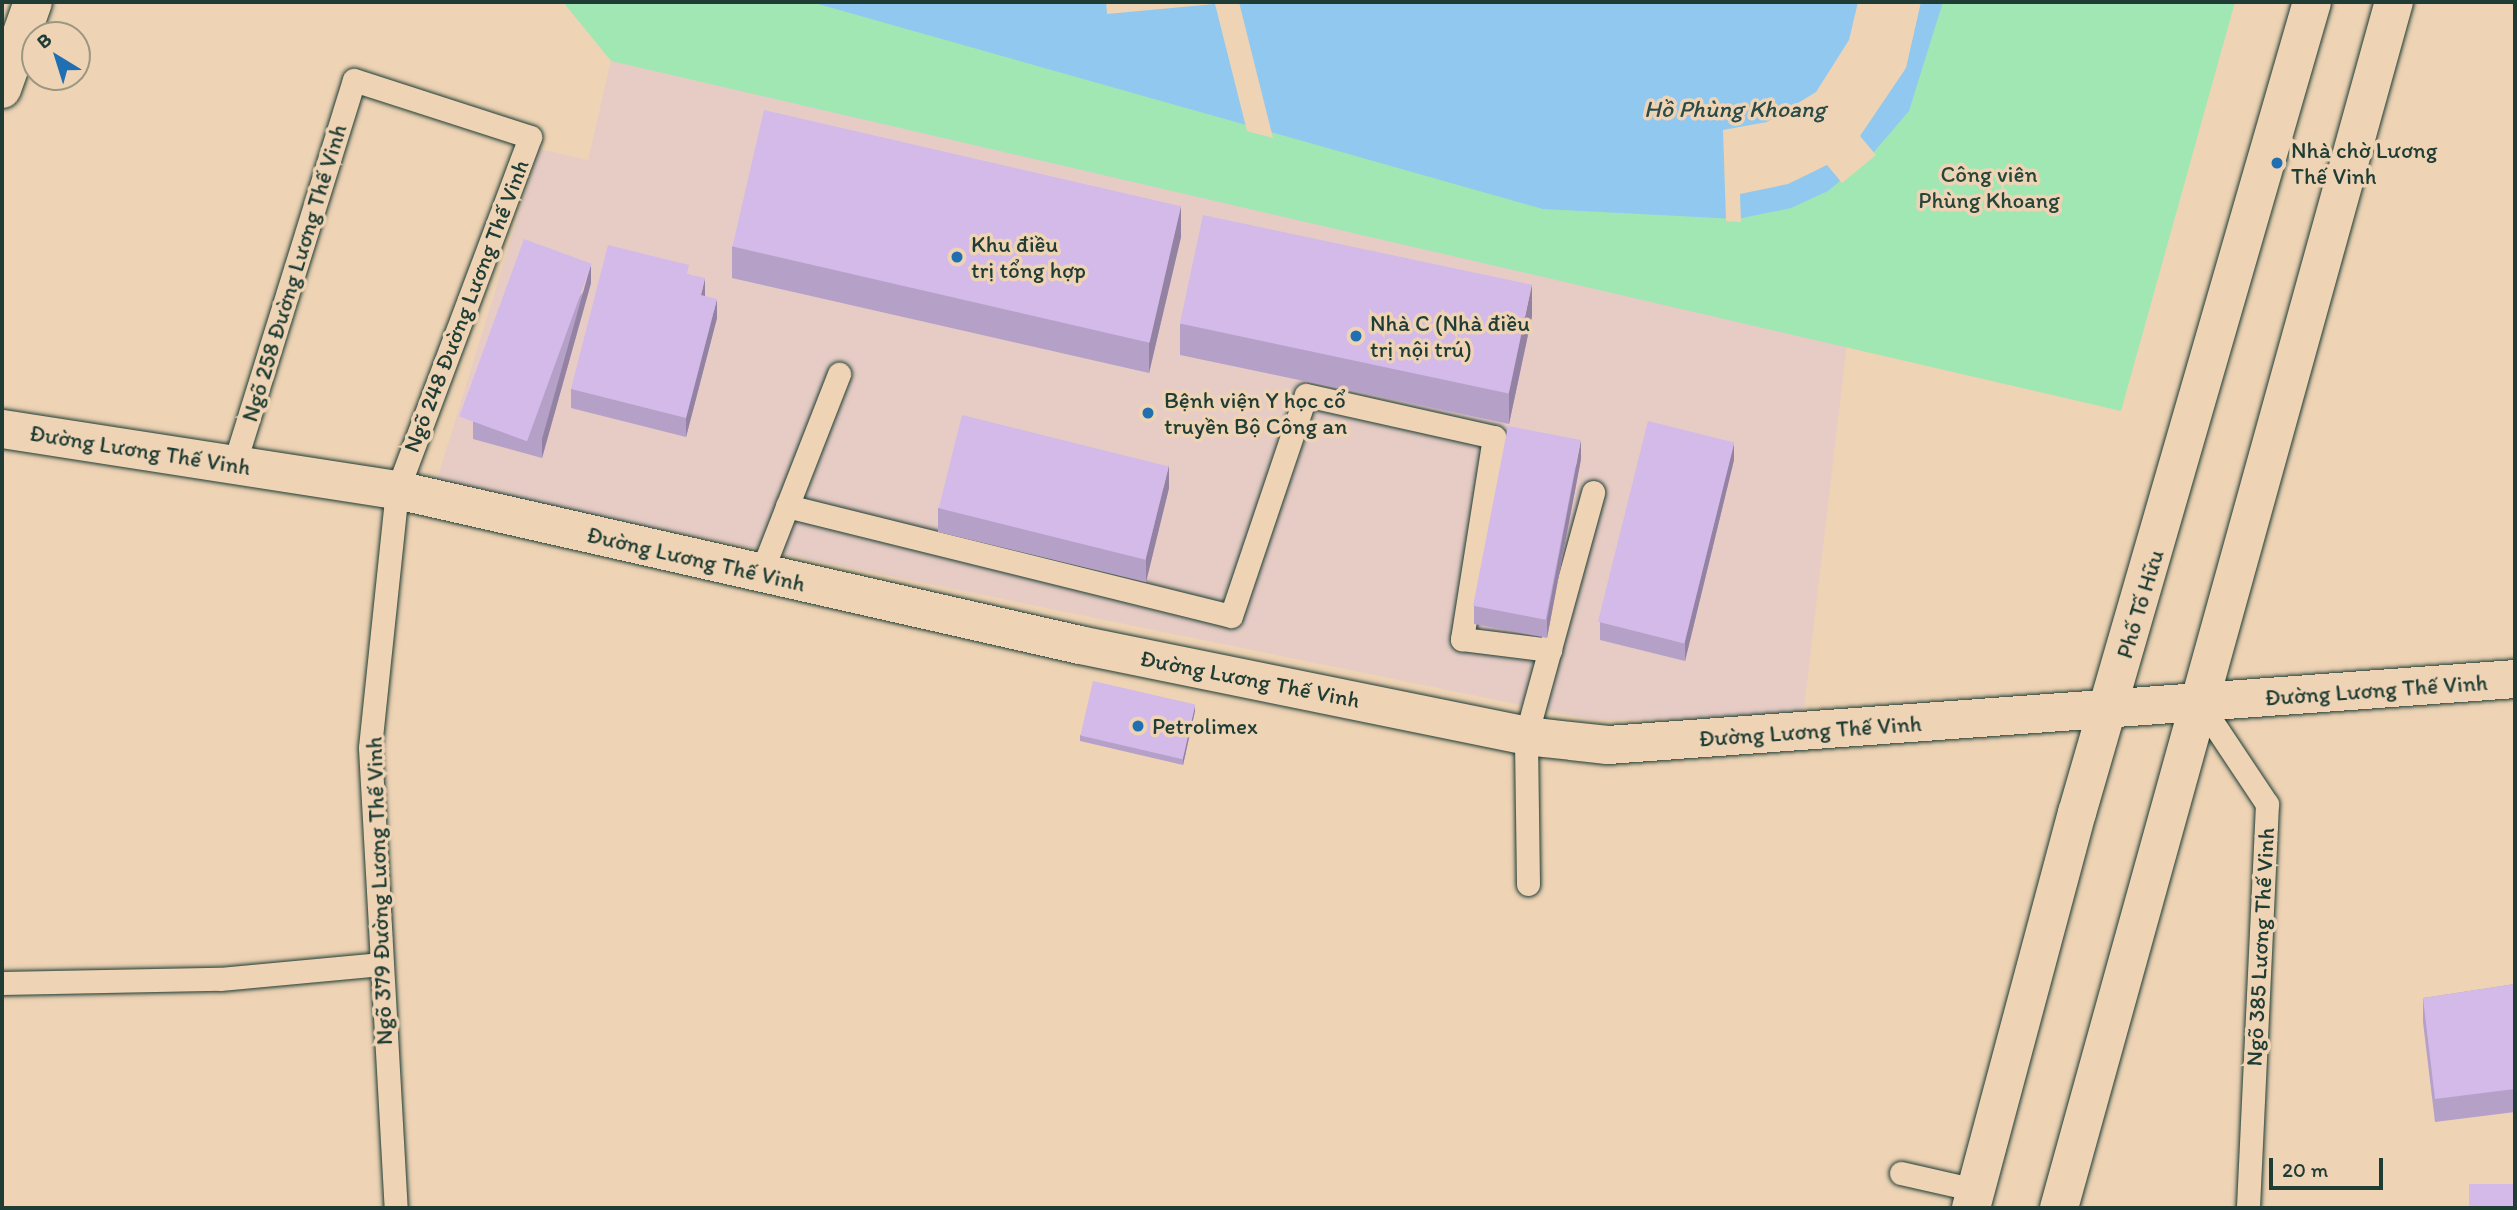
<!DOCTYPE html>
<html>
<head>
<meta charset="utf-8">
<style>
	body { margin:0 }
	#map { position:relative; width:2517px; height:1210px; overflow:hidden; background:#eed3b5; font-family:Itim,sans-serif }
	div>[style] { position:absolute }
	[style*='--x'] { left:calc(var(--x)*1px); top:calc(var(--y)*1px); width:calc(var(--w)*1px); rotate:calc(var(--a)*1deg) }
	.built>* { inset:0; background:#e6ccc5 }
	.green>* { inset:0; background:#a1e7b3 }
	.water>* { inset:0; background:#90c8ef }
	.pier>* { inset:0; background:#eed3b5 }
	.roads { filter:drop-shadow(0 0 2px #1f3d34) drop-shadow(0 0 2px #1f3d34) }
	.service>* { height:23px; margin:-11.5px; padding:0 11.5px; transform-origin:11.5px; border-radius:11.5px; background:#eed3b5 }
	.minor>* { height:38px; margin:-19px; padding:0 19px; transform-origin:19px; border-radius:19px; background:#eed3b5 }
	.tertiary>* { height:38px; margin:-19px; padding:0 19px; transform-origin:19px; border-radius:19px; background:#eed3b5 }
	.primary>* { height:38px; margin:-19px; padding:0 19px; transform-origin:19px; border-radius:19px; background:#eed3b5 }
	.wall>* { inset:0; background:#b5a0c8 }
	.shaded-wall>* { inset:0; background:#9482a3 }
	.building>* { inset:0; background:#d3bae9; transform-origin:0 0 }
	.dots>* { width:19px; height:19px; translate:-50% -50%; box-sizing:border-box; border:4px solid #eed3b5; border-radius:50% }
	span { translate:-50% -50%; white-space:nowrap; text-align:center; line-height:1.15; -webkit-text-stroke:7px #eed3b5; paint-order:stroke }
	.poi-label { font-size:23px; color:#1f3d34 }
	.left { translate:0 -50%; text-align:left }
	.park-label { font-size:23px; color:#26463a }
	.street-label { font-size:23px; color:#1f3d34 }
	.water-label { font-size:24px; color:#2a4b47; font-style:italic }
	.frame { position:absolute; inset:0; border:4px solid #1f3d34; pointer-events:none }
	.north { position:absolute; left:21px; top:21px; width:70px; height:70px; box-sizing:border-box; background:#eed3b5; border:2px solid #9b9781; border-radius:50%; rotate:322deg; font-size:19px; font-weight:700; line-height:28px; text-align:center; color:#1f3d34 }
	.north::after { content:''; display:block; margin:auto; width:24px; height:32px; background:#1f6fb2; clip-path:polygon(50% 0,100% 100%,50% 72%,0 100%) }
	.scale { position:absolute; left:2269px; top:1158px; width:114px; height:32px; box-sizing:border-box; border:4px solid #1f3d34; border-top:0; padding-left:9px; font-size:21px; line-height:24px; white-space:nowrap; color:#1f3d34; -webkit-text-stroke:5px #eed3b5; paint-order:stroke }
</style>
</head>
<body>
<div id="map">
	<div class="built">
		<div style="clip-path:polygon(611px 61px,1847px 343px,1803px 717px,1594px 720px,436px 483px,539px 149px,588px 160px)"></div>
	</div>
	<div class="green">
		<div style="clip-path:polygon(563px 2px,2235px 2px,2121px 411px,611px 61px)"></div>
	</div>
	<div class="water">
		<div style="clip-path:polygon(811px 2px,1942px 2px,1942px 5px,1909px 111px,1873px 153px,1828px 191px,1791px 208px,1737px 219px,1543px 209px)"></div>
	</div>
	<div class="pier">
		<div style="clip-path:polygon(1106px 2px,1239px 2px,1273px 138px,1247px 131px,1215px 4px,1107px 14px)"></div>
		<div style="clip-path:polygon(1858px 2px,1921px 2px,1906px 68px,1860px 136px,1876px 155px,1842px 183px,1827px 165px,1788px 184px,1740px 194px,1741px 222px,1726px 221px,1723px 130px,1767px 122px,1816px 92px,1849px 40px)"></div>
	</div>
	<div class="roads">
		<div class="service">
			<div style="--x:234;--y:465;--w:403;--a:-72.7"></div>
			<div style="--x:354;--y:80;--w:185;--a:17.9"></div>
			<div style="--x:530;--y:137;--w:377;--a:110.6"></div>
			<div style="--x:397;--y:490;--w:259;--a:96"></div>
			<div style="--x:370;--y:748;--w:461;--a:86.8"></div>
			<div style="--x:787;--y:506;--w:457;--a:13.9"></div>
			<div style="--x:1231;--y:616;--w:233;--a:-71.3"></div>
			<div style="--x:1306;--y:395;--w:193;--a:12.6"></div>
			<div style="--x:1494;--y:437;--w:205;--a:99"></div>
			<div style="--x:1462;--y:639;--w:89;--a:7.1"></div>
			<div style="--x:761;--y:573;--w:214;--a:-68.6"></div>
			<div style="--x:2201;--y:705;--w:119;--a:56.3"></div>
			<div style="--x:2267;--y:804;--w:404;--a:92.7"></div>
			<div style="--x:1528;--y:884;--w:148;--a:-90.8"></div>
			<div style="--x:1526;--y:736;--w:253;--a:-74.6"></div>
			<div style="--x:2;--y:983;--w:218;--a:-1.1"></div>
			<div style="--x:220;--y:979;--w:162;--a:-5.3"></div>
			<div style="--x:1901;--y:1173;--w:77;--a:12.8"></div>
		</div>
		<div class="minor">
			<div style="--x:2;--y:89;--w:92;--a:-70.4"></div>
		</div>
		<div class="tertiary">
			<div style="--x:2;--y:429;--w:400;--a:8.8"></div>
			<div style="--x:397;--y:490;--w:700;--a:12.79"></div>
			<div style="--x:1080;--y:645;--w:455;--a:11.5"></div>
			<div style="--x:1526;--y:736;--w:82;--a:6.3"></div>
			<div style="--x:1608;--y:745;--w:909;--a:-4.16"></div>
		</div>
		<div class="primary">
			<div style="--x:1971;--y:1208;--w:409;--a:-75"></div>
			<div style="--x:2077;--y:813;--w:844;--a:-73.84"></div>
			<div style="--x:2059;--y:1208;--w:1252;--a:-74.48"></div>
		</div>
	</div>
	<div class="wall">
		<div style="clip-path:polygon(1181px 237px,1149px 373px,732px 278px,732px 246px)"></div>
		<div style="clip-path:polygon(689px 274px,705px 296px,717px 318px,686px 437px,571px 408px,571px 389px)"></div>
		<div style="clip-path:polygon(591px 283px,542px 458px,473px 439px,473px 421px)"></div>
		<div style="clip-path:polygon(1532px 316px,1509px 424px,1180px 355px,1180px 324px)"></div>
		<div style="clip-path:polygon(1581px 459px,1547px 638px,1474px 624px,1474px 606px)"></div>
		<div style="clip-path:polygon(1734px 460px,1685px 661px,1600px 640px,1600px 622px)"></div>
		<div style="clip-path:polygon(1169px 488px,1146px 582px,938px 532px,938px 508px)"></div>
		<div style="clip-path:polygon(1195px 711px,1183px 765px,1080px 741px,1080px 735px)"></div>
		<div style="clip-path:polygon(2515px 984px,2515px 1112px,2435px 1122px,2423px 1022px,2423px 998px)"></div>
	</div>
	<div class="shaded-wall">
		<div style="clip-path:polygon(1181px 205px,1181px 237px,1149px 373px,1149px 341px)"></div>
		<div style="clip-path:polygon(591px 264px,591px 283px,542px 458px,542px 439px)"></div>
		<div style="clip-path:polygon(705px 278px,705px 297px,701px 295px)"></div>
		<div style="clip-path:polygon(1532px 284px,1532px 316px,1509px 424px,1509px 393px)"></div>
		<div style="clip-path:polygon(717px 299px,717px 318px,686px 437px,686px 418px)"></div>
		<div style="clip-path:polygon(1581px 440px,1581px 459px,1547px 638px,1547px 619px)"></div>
		<div style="clip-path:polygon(1734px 442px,1734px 460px,1685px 661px,1685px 642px)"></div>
		<div style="clip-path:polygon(1169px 465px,1169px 488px,1146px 582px,1146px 558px)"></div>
		<div style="clip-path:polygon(1195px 705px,1195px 711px,1183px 765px,1183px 758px)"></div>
	</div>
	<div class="building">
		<div style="left:764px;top:110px;width:428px;height:140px;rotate:13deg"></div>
		<div style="left:1203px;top:215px;width:336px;height:111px;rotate:12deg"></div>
		<div style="left:524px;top:239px;width:72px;height:189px;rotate:20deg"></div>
		<div style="clip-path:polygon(608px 245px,689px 265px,687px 274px,705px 278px,701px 295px,717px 299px,686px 418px,571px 389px)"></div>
		<div style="left:962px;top:415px;width:213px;height:96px;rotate:14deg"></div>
		<div style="left:1648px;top:421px;width:89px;height:207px;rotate:14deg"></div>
		<div style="left:1508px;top:426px;width:74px;height:183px;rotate:11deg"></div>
		<div style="left:1093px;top:681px;width:105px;height:56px;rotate:13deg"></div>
		<div style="clip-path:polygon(2515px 984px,2515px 1089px,2435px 1099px,2423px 998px)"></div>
		<div style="left:2515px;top:1184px;width:24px;height:46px;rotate:90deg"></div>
	</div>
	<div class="dots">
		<div style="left:2277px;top:163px;background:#1f6fb2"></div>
		<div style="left:957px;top:257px;background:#1f6fb2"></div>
		<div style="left:1356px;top:336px;background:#1f6fb2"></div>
		<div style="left:1148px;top:413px;background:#1f6fb2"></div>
		<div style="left:1138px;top:726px;background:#1f6fb2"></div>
	</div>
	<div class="poi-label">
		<span class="left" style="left:2291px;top:163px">Nhà chờ Lương<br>Thế Vinh</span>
		<span class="left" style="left:971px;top:257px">Khu điều<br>trị tổng hợp</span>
		<span class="left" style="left:1370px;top:336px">Nhà C (Nhà điều<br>trị nội trú)</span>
		<span class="left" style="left:1164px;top:413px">Bệnh viện Y học cổ<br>truyền Bộ Công an</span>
		<span class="left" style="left:1152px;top:726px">Petrolimex</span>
	</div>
	<div class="park-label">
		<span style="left:1989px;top:187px">Công viên<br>Phùng Khoang</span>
	</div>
	<div class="street-label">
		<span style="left:294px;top:273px;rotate:-73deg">Ngõ 258 Đường Lương Thế Vinh</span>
		<span style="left:466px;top:306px;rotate:-69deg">Ngõ 248 Đường Lương Thế Vinh</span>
		<span style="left:140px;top:450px;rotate:9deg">Đường Lương Thế Vinh</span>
		<span style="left:696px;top:559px;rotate:13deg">Đường Lương Thế Vinh</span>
		<span style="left:2140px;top:604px;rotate:-73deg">Phố Tố Hữu</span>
		<span style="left:1250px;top:679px;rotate:11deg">Đường Lương Thế Vinh</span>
		<span style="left:2376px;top:690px;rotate:-4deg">Đường Lương Thế Vinh</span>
		<span style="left:1810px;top:731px;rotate:-4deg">Đường Lương Thế Vinh</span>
		<span style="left:379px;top:891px;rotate:-92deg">Ngõ 379 Đường Lương Thế Vinh</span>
		<span style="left:2260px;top:947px;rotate:-87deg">Ngõ 385 Lương Thế Vinh</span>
	</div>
	<div class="water-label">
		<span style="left:1735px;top:109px">Hồ Phùng Khoang</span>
	</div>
	<div class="frame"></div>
	<div class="north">B</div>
	<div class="scale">20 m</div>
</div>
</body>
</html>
